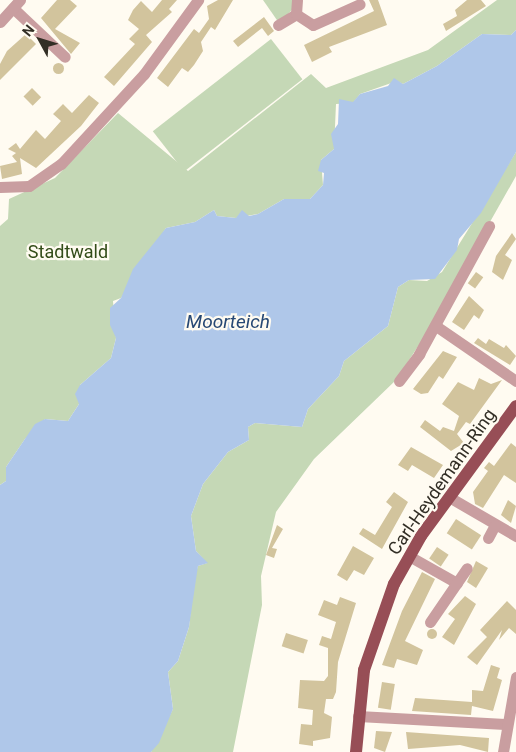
<!DOCTYPE html>
<html>
<head>
<meta charset="utf-8">
<style>
	body { margin:0 }
	#map { position:relative; width:516px; height:752px; overflow:hidden; background:#fffbf1; font-family:Roboto,sans-serif }
	div>[style] { position:absolute }
	[style*='--x'] { left:calc(var(--x)*1px); top:calc(var(--y)*1px); width:calc(var(--w)*1px); rotate:calc(var(--a)*1deg) }
	.green>* { inset:0; background:#c5d8b6; transform-origin:0 0 }
	.water>* { inset:0; background:#afc7e9 }
	.building>* { inset:0; background:#d2c49d; transform-origin:0 0 }
	.round { border-radius:50% }
	.minor>* { height:11px; margin:-5.5px; padding:0 5.5px; transform-origin:5.5px; border-radius:5.5px; background:#c99ea0 }
	.major>* { height:12px; margin:-6px; padding:0 6px; transform-origin:6px; border-radius:6px; background:#974e56 }
	span { translate:-50% -50%; white-space:nowrap; text-align:center; line-height:1.15; -webkit-text-stroke:4.5px #fffbf1; paint-order:stroke }
	.park-label { font-size:18px; color:#334c18 }
	.street-label { font-size:18px; color:#322e25 }
	.water-label { font-size:19px; color:#274874; font-style:italic }
	.north { position:absolute; left:15px; top:15px; width:50px; height:50px; -webkit-text-stroke:4px #fffbf1; paint-order:stroke; rotate:309deg; font-size:14px; font-weight:700; line-height:20px; text-align:center; color:#322e25 }
	.north::after { content:''; display:block; margin:auto; width:18px; height:22px; background:#322e25; clip-path:polygon(50% 0,100% 100%,50% 72%,0 100%) }
</style>
</head>
<body>
<div id="map">
	<div class="green">
		<div style="clip-path:polygon(263px 0,296px 0,297px 5px,279px 23px)"></div>
		<div style="clip-path:polygon(497px 0,516px 0,516px 30px,511px 35px,482px 34px,437px 66px,403px 84px,397px 81px,360px 94px,353px 103px,336px 104px,334px 149px,321px 160px,323px 185px,310px 199px,284px 199px,258px 214px,236px 218px,217px 216px,214px 210px,195px 222px,166px 228px,121px 298px,113px 301px,116px 338px,111px 358px,80px 385px,79px 404px,68px 421px,45px 419px,25px 439px,6px 467px,6px 481px,0 485px,0 226px,8px 219px,9px 199px,55px 178px,118px 113px,188px 171px,311px 74px,326px 88px,428px 50px)"></div>
		<div style="left:271px;top:39px;width:51px;height:150px;rotate:52deg"></div>
		<div style="clip-path:polygon(516px 152px,516px 176px,430px 328px,396px 380px,314px 459px,276px 512px,261px 576px,262px 605px,233px 752px,151px 752px,173px 709px,168px 672px,178px 661px,189px 627px,194px 578px,198px 566px,207px 563px,196px 551px,191px 516px,203px 484px,228px 452px,249px 440px,248px 427px,255px 423px,302px 427px,308px 409px,339px 376px,344px 361px,388px 326px,398px 287px,409px 280px,427px 281px,442px 272px)"></div>
	</div>
	<div class="water">
		<div style="clip-path:polygon(516px 30px,516px 152px,481px 213px,459px 239px,457px 250px,435px 279px,409px 280px,398px 287px,388px 326px,344px 361px,339px 376px,308px 409px,302px 427px,255px 423px,248px 427px,249px 440px,228px 452px,203px 484px,191px 516px,196px 551px,208px 563px,198px 566px,189px 627px,178px 661px,168px 672px,173px 709px,159px 743px,151px 752px,0 752px,0 485px,6px 481px,6px 467px,35px 424px,45px 419px,68px 421px,79px 404px,75px 394px,80px 385px,111px 358px,116px 338px,110px 325px,110px 308px,121px 298px,133px 269px,166px 228px,195px 222px,214px 210px,217px 216px,236px 218px,242px 210px,249px 216px,258px 214px,284px 199px,310px 199px,323px 185px,324px 173px,318px 171px,321px 160px,334px 149px,331px 134px,338px 124px,339px 99px,353px 102px,360px 94px,388px 86px,394px 78px,403px 84px,437px 66px,482px 34px,511px 35px)"></div>
	</div>
	<div class="building">
		<div style="clip-path:polygon(57px 0,70px 0,77px 6px,55px 29px,80px 43px,71px 54px,41px 18px)"></div>
		<div style="clip-path:polygon(162px 0,177px 0,169px 9px,172px 12px,146px 35px,152px 42px,114px 86px,104px 77px,135px 44px,129px 39px,139px 29px,128px 20px,133px 10px,141px 1px,152px 12px)"></div>
		<div style="clip-path:polygon(218px 0,233px 0,215px 30px,211px 27px,201px 42px,203px 51px,194px 65px,188px 72px,182px 68px,168px 87px,157px 78px,194px 29px,199px 33px,209px 19px,207px 6px)"></div>
		<div style="clip-path:polygon(369px 0,378px 0,387px 25px,329px 47px,332px 52px,312px 62px,304px 45px,374px 11px)"></div>
		<div style="clip-path:polygon(467px 0,481px 0,486px 6px,446px 31px,443px 24px,457px 16px,455px 10px)"></div>
		<div style="clip-path:polygon(264px 17px,274px 31px,268px 36px,262px 28px,238px 47px,233px 41px)"></div>
		<div style="clip-path:polygon(26px 34px,36px 44px,0 80px,0 64px,7px 51px)"></div>
		<div class="round" style="left:52.5px;top:62.5px;width:11px;height:11px"></div>
		<div style="left:32px;top:88px;width:13px;height:12px;rotate:45deg"></div>
		<div style="clip-path:polygon(89px 95px,99px 103px,81px 126px,36px 168px,20px 158px,22px 174px,2px 179px,0 166px,17px 162px,12px 156px,16px 153px,8px 149px,16px 143px,20px 149px,36px 130px,45px 139px,61px 121px,53px 114px,63px 104px,72px 113px)"></div>
		<div style="clip-path:polygon(512px 233px,516px 239px,505px 255px,512px 260px,503px 280px,492px 272px,496px 256px)"></div>
		<div style="left:476px;top:272px;width:9px;height:14px;rotate:36deg"></div>
		<div style="clip-path:polygon(469px 296px,484px 310px,479px 319px,474px 315px,464px 330px,452px 322px)"></div>
		<div style="clip-path:polygon(478px 338px,486px 344px,489px 339px,504px 348px,506px 345px,516px 356px,510px 365px,474px 343px)"></div>
		<div style="clip-path:polygon(443px 351px,457px 357px,443px 379px,439px 376px,428px 393px,421px 394px,413px 389px)"></div>
		<div style="clip-path:polygon(479px 378px,491px 384px,502px 380px,470px 424px,466px 422px,457px 434px,464px 443px,451px 451px,420px 427px,425px 420px,440px 431px,443px 427px,454px 431px,459px 416px,442px 404px,458px 382px,474px 390px)"></div>
		<div style="clip-path:polygon(511px 443px,516px 447px,516px 483px,504px 475px,483px 508px,475px 504px,473px 492px,488px 471px,484px 468px,489px 462px,494px 466px)"></div>
		<div style="clip-path:polygon(411px 447px,443px 465px,434px 478px,412px 465px,408px 471px,398px 465px)"></div>
		<div style="clip-path:polygon(394px 492px,408px 502px,382px 549px,359px 534px,363px 528px,375px 535px,392px 507px,386px 502px)"></div>
		<div style="clip-path:polygon(508px 500px,516px 506px,511px 523px,501px 515px)"></div>
		<div style="left:456px;top:519px;width:30px;height:17px;rotate:33deg"></div>
		<div style="clip-path:polygon(277px 525px,283px 529px,272px 548px,277px 549px,274px 558px,266px 555px)"></div>
		<div style="clip-path:polygon(353px 546px,374px 558px,364px 575px,354px 570px,347px 581px,337px 575px)"></div>
		<div style="left:437px;top:547px;width:14px;height:14px;rotate:34deg"></div>
		<div style="clip-path:polygon(476px 561px,488px 568px,476px 588px,467px 582px)"></div>
		<div style="clip-path:polygon(422px 572px,435px 579px,405px 641px,423px 650px,417px 665px,397px 659px,394px 668px,382px 665px,402px 611px)"></div>
		<div style="clip-path:polygon(465px 596px,476px 604px,454px 645px,442px 637px,455px 619px,448px 614px)"></div>
		<div style="clip-path:polygon(340px 597px,356px 603px,338px 662px,336px 692px,333px 699px,326px 699px,324px 713px,332px 717px,330px 738px,313px 741px,313px 746px,299px 744px,301px 724px,312px 725px,313px 710px,298px 708px,300px 680px,324px 681px,328px 676px,328px 648px,319px 645px,322px 636px,331px 639px,336px 622px,318px 615px,324px 600px,337px 605px)"></div>
		<div style="clip-path:polygon(507px 601px,516px 610px,516px 634px,509px 628px,499px 640px,502px 630px,477px 665px,467px 657px,487px 637px,480px 630px)"></div>
		<div class="round" style="left:427px;top:629px;width:10px;height:10px"></div>
		<div style="left:286px;top:633px;width:23px;height:14px;rotate:18deg"></div>
		<div style="clip-path:polygon(491px 665px,500px 668px,497px 678px,502px 680px,493px 711px,472px 706px,471px 715px,412px 711px,415px 698px,472px 702px,472px 690px,483px 691px)"></div>
		<div style="left:382px;top:682px;width:13px;height:26px;rotate:9deg"></div>
		<div style="clip-path:polygon(376px 731px,392px 732px,385px 752px,374px 748px)"></div>
		<div style="clip-path:polygon(406px 732px,489px 738px,488px 752px,460px 745px,408px 749px)"></div>
	</div>
	<div class="minor">
		<div style="--x:13;--y:8;--w:71;--a:43.3"></div>
		<div style="--x:296;--y:14;--w:20;--a:33"></div>
		<div style="--x:313;--y:25;--w:51;--a:-24.1"></div>
		<div style="--x:0;--y:22;--w:30;--a:-48"></div>
		<div style="--x:278;--y:25;--w:21;--a:-31"></div>
		<div style="--x:296;--y:14;--w:14;--a:-86"></div>
		<div style="--x:0;--y:187;--w:29;--a:-2"></div>
		<div style="--x:29;--y:186;--w:39;--a:-35"></div>
		<div style="--x:61;--y:164;--w:122;--a:-47.3"></div>
		<div style="--x:144;--y:74;--w:92;--a:-53.9"></div>
		<div style="--x:436;--y:326;--w:97;--a:34.5"></div>
		<div style="--x:399;--y:381;--w:34;--a:-53"></div>
		<div style="--x:419;--y:354;--w:146;--a:-61.3"></div>
		<div style="--x:449;--y:497;--w:78;--a:30.2"></div>
		<div style="--x:488;--y:538;--w:15;--a:-62"></div>
		<div style="--x:409;--y:556;--w:55;--a:29.4"></div>
		<div style="--x:430;--y:622;--w:65;--a:-55.6"></div>
		<div style="--x:358;--y:716;--w:147;--a:3.1"></div>
		<div style="--x:503;--y:752;--w:76;--a:-80.2"></div>
	</div>
	<div class="major">
		<div style="--x:356;--y:752;--w:82;--a:-84.4"></div>
		<div style="--x:364;--y:670;--w:91;--a:-70.8"></div>
		<div style="--x:394;--y:584;--w:55;--a:-60.6"></div>
		<div style="--x:421;--y:536;--w:161;--a:-53.8"></div>
	</div>
	<div class="park-label">
		<span style="left:68px;top:252px">Stadtwald</span>
	</div>
	<div class="street-label">
		<span style="left:442px;top:482px;rotate:-55deg">Carl-Heydemann-Ring</span>
	</div>
	<div class="water-label">
		<span style="left:228px;top:322px">Moorteich</span>
	</div>
	<div class="north">N</div>
</div>
</body>
</html>
